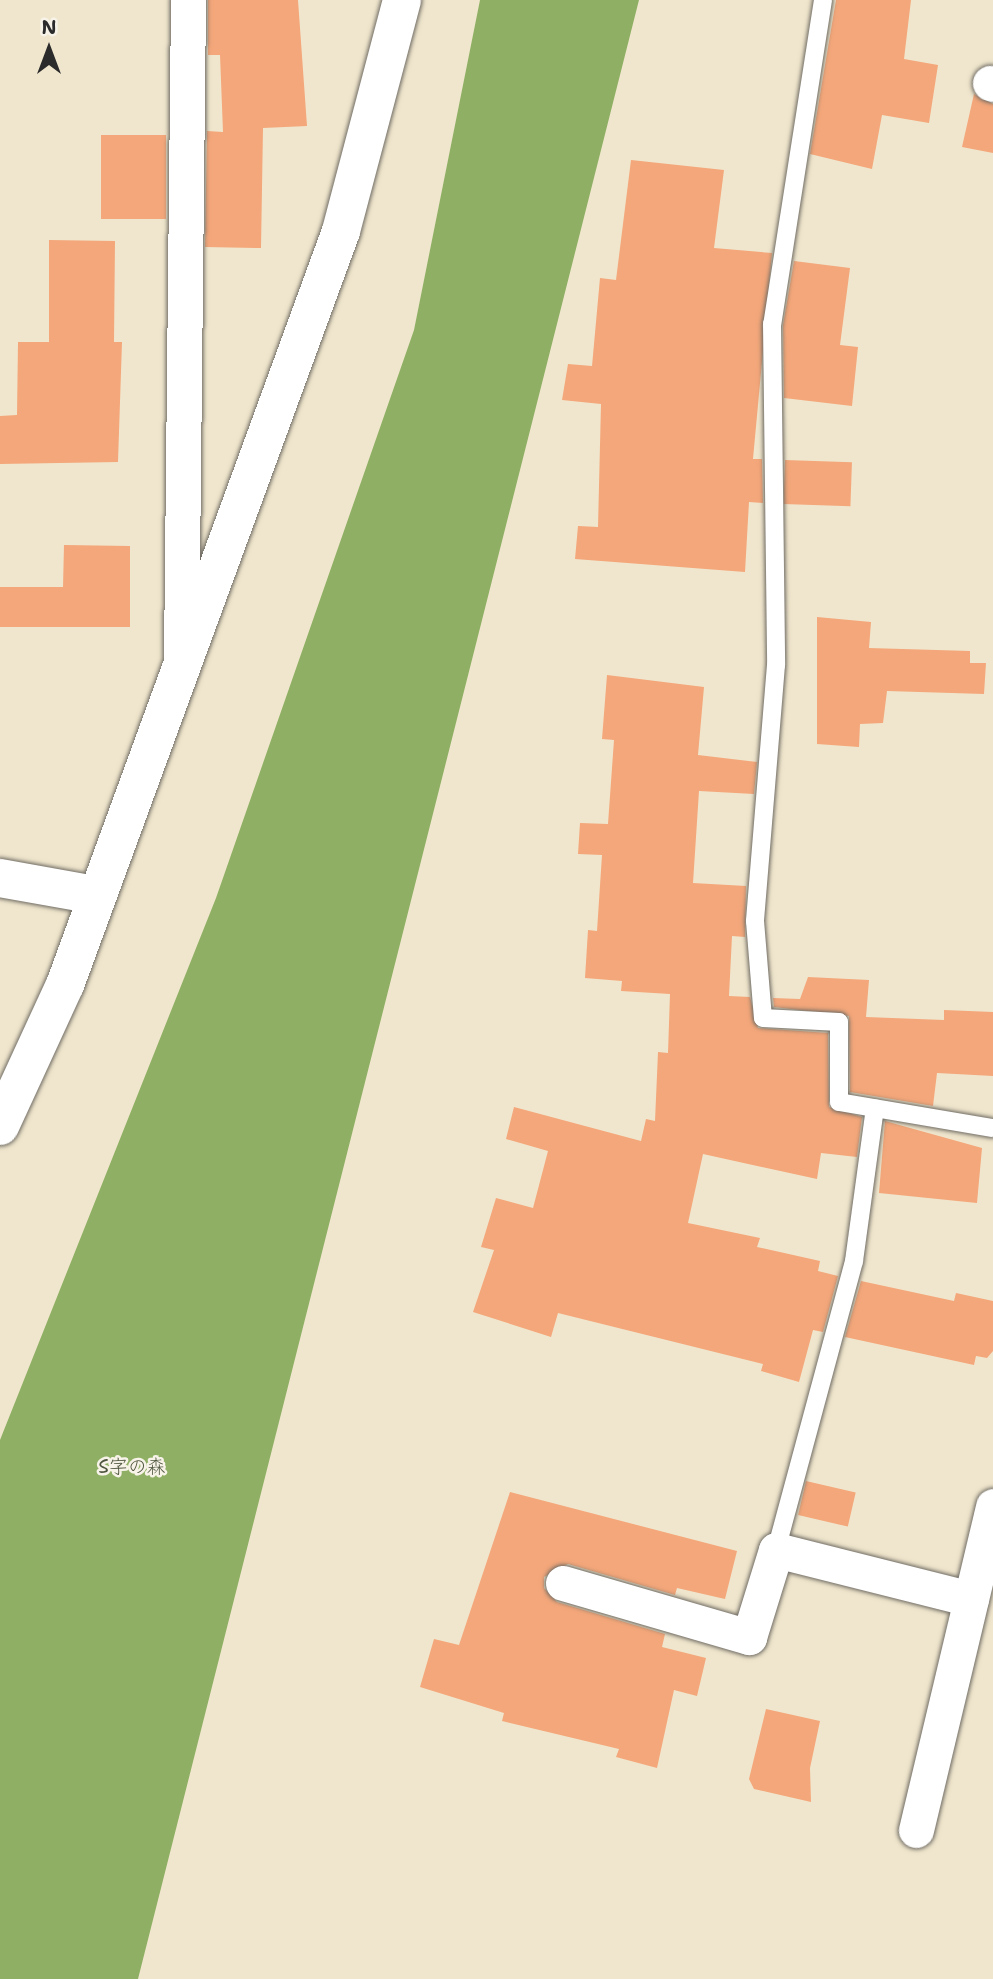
<!DOCTYPE html>
<html>
<head>
<meta charset="utf-8">
<style>
	body { margin:0 }
	#map { position:relative; width:993px; height:1979px; overflow:hidden; background:#f0e6cd; font-family:"Shantell Sans","Klee One",sans-serif }
	div>[style] { position:absolute }
	[style*='--x'] { left:calc(var(--x)*1px); top:calc(var(--y)*1px); width:calc(var(--w)*1px); rotate:calc(var(--a)*1deg) }
	.forest>* { inset:0; background:#8fb064 }
	.building>* { inset:0; background:#f4a77a; transform-origin:0 0 }
	.roads { filter:drop-shadow(0 0 2px #706c64) drop-shadow(0 0 2px #706c64) }
	.service>* { height:18px; margin:-9px; padding:0 9px; transform-origin:9px; border-radius:9px; background:#fff }
	.minor>* { height:35px; margin:-17.5px; padding:0 17.5px; transform-origin:17.5px; border-radius:17.5px; background:#fff }
	.tertiary>* { height:38px; margin:-19px; padding:0 19px; transform-origin:19px; border-radius:19px; background:#fff }
	span { translate:-50% -50%; white-space:nowrap; text-align:center; line-height:1.15; -webkit-text-stroke:5px #f7f3e8; paint-order:stroke }
	.park-label { font-size:19px; color:#4d543d }
	.north { position:absolute; left:14px; top:14px; width:70px; height:70px; -webkit-text-stroke:5px #f7f3e8; paint-order:stroke; rotate:0deg; font-size:19px; font-weight:700; line-height:28px; text-align:center; color:#2b2b2b }
	.north::after { content:''; display:block; margin:auto; width:24px; height:32px; background:#2b2b2b; clip-path:polygon(50% 0,100% 100%,50% 72%,0 100%) }
</style>
</head>
<body>
<div id="map">
	<div class="forest">
		<div style="clip-path:polygon(480px 0,639px 0,138px 1979px,0 1979px,0 1440px,216px 898px,414px 330px)"></div>
	</div>
	<div class="building">
		<div style="clip-path:polygon(208px 0,298px 0,307px 126px,263px 128px,261px 248px,205px 247px,207px 131px,223px 132px,220px 55px,208px 55px)"></div>
		<div style="clip-path:polygon(836px 0,911px 0,904px 59px,938px 65px,929px 123px,882px 115px,872px 169px,810px 154px)"></div>
		<div style="clip-path:polygon(974px 94px,993px 104px,993px 153px,962px 147px)"></div>
		<div style="left:166px;top:135px;width:84px;height:65px;rotate:90deg"></div>
		<div style="clip-path:polygon(631px 160px,724px 170px,714px 248px,772px 253px,753px 459px,762px 459px,763px 503px,749px 502px,745px 572px,575px 559px,578px 526px,598px 527px,601px 404px,562px 400px,568px 364px,592px 366px,600px 278px,616px 280px)"></div>
		<div style="clip-path:polygon(49px 240px,115px 241px,114px 342px,122px 342px,118px 462px,0 464px,0 416px,17px 415px,18px 342px,49px 342px)"></div>
		<div style="clip-path:polygon(794px 261px,850px 268px,840px 345px,858px 347px,852px 406px,784px 398px,783px 325px)"></div>
		<div style="left:785px;top:460px;width:67px;height:44px;rotate:2deg"></div>
		<div style="clip-path:polygon(64px 545px,130px 546px,130px 627px,0 627px,0 587px,63px 587px)"></div>
		<div style="clip-path:polygon(817px 617px,871px 622px,869px 648px,970px 651px,970px 663px,986px 663px,984px 694px,887px 691px,883px 723px,860px 724px,859px 747px,817px 744px)"></div>
		<div style="clip-path:polygon(607px 675px,704px 687px,698px 755px,757px 762px,754px 794px,699px 791px,693px 883px,746px 886px,745px 937px,732px 936px,729px 996px,750px 997px,758px 1028px,828px 1033px,829px 1107px,862px 1117px,857px 1157px,821px 1153px,817px 1179px,703px 1154px,688px 1223px,760px 1238px,757px 1247px,820px 1261px,818px 1271px,838px 1276px,823px 1332px,813px 1330px,799px 1382px,761px 1371px,763px 1364px,558px 1313px,551px 1337px,473px 1312px,494px 1250px,481px 1247px,496px 1198px,533px 1208px,548px 1151px,506px 1139px,514px 1107px,641px 1141px,646px 1119px,655px 1121px,658px 1052px,668px 1053px,670px 994px,621px 991px,622px 981px,585px 978px,588px 930px,597px 931px,602px 855px,578px 854px,580px 823px,608px 824px,614px 740px,602px 739px)"></div>
		<div style="clip-path:polygon(808px 977px,869px 980px,866px 1017px,944px 1020px,944px 1010px,993px 1012px,993px 1076px,937px 1073px,933px 1106px,850px 1092px,849px 1016px,774px 1007px,773px 998px,800px 999px)"></div>
		<div style="clip-path:polygon(885px 1121px,982px 1148px,977px 1203px,879px 1193px)"></div>
		<div style="clip-path:polygon(861px 1281px,954px 1301px,956px 1293px,993px 1301px,993px 1351px,987px 1358px,976px 1356px,974px 1365px,845px 1337px)"></div>
		<div style="left:806px;top:1481px;width:51px;height:35px;rotate:13deg"></div>
		<div style="clip-path:polygon(510px 1492px,737px 1551px,725px 1599px,677px 1588px,675px 1595px,568px 1564px,544px 1577px,544px 1588px,557px 1602px,665px 1634px,662px 1647px,706px 1658px,697px 1696px,674px 1690px,657px 1768px,616px 1757px,619px 1749px,502px 1721px,504px 1713px,420px 1687px,434px 1639px,459px 1645px)"></div>
		<div style="clip-path:polygon(766px 1709px,820px 1721px,810px 1768px,811px 1802px,754px 1789px,749px 1779px)"></div>
	</div>
	<div class="roads">
		<div class="service">
			<div style="--x:823;--y:0;--w:328;--a:98.9"></div>
			<div style="--x:772;--y:324;--w:341;--a:89.3"></div>
			<div style="--x:776;--y:665;--w:257;--a:94.7"></div>
			<div style="--x:755;--y:921;--w:97;--a:85.3"></div>
			<div style="--x:763;--y:1018;--w:76;--a:3"></div>
			<div style="--x:839;--y:1022;--w:80;--a:90"></div>
			<div style="--x:839;--y:1102;--w:156;--a:9.6"></div>
			<div style="--x:775;--y:1554;--w:303;--a:-74.9"></div>
			<div style="--x:854;--y:1261;--w:154;--a:-82.2"></div>
		</div>
		<div class="minor">
			<div style="--x:990;--y:83;--w:3;--a:18"></div>
			<div style="--x:181;--y:657;--w:657;--a:-89.39"></div>
			<div style="--x:563;--y:1583;--w:194;--a:16.2"></div>
			<div style="--x:749;--y:1637;--w:91;--a:-72.8"></div>
			<div style="--x:776;--y:1550;--w:201;--a:14.1"></div>
			<div style="--x:916;--y:1830;--w:333;--a:-76.6"></div>
		</div>
		<div class="tertiary">
			<div style="--x:0;--y:878;--w:97;--a:10.1"></div>
			<div style="--x:0;--y:1126;--w:155;--a:-65.3"></div>
			<div style="--x:65;--y:985;--w:803;--a:-69.89"></div>
			<div style="--x:341;--y:231;--w:239;--a:-75.2"></div>
		</div>
	</div>
	<div class="park-label">
		<span style="left:132px;top:1467px">S字の森</span>
	</div>
	<div class="north">N</div>
</div>
</body>
</html>
